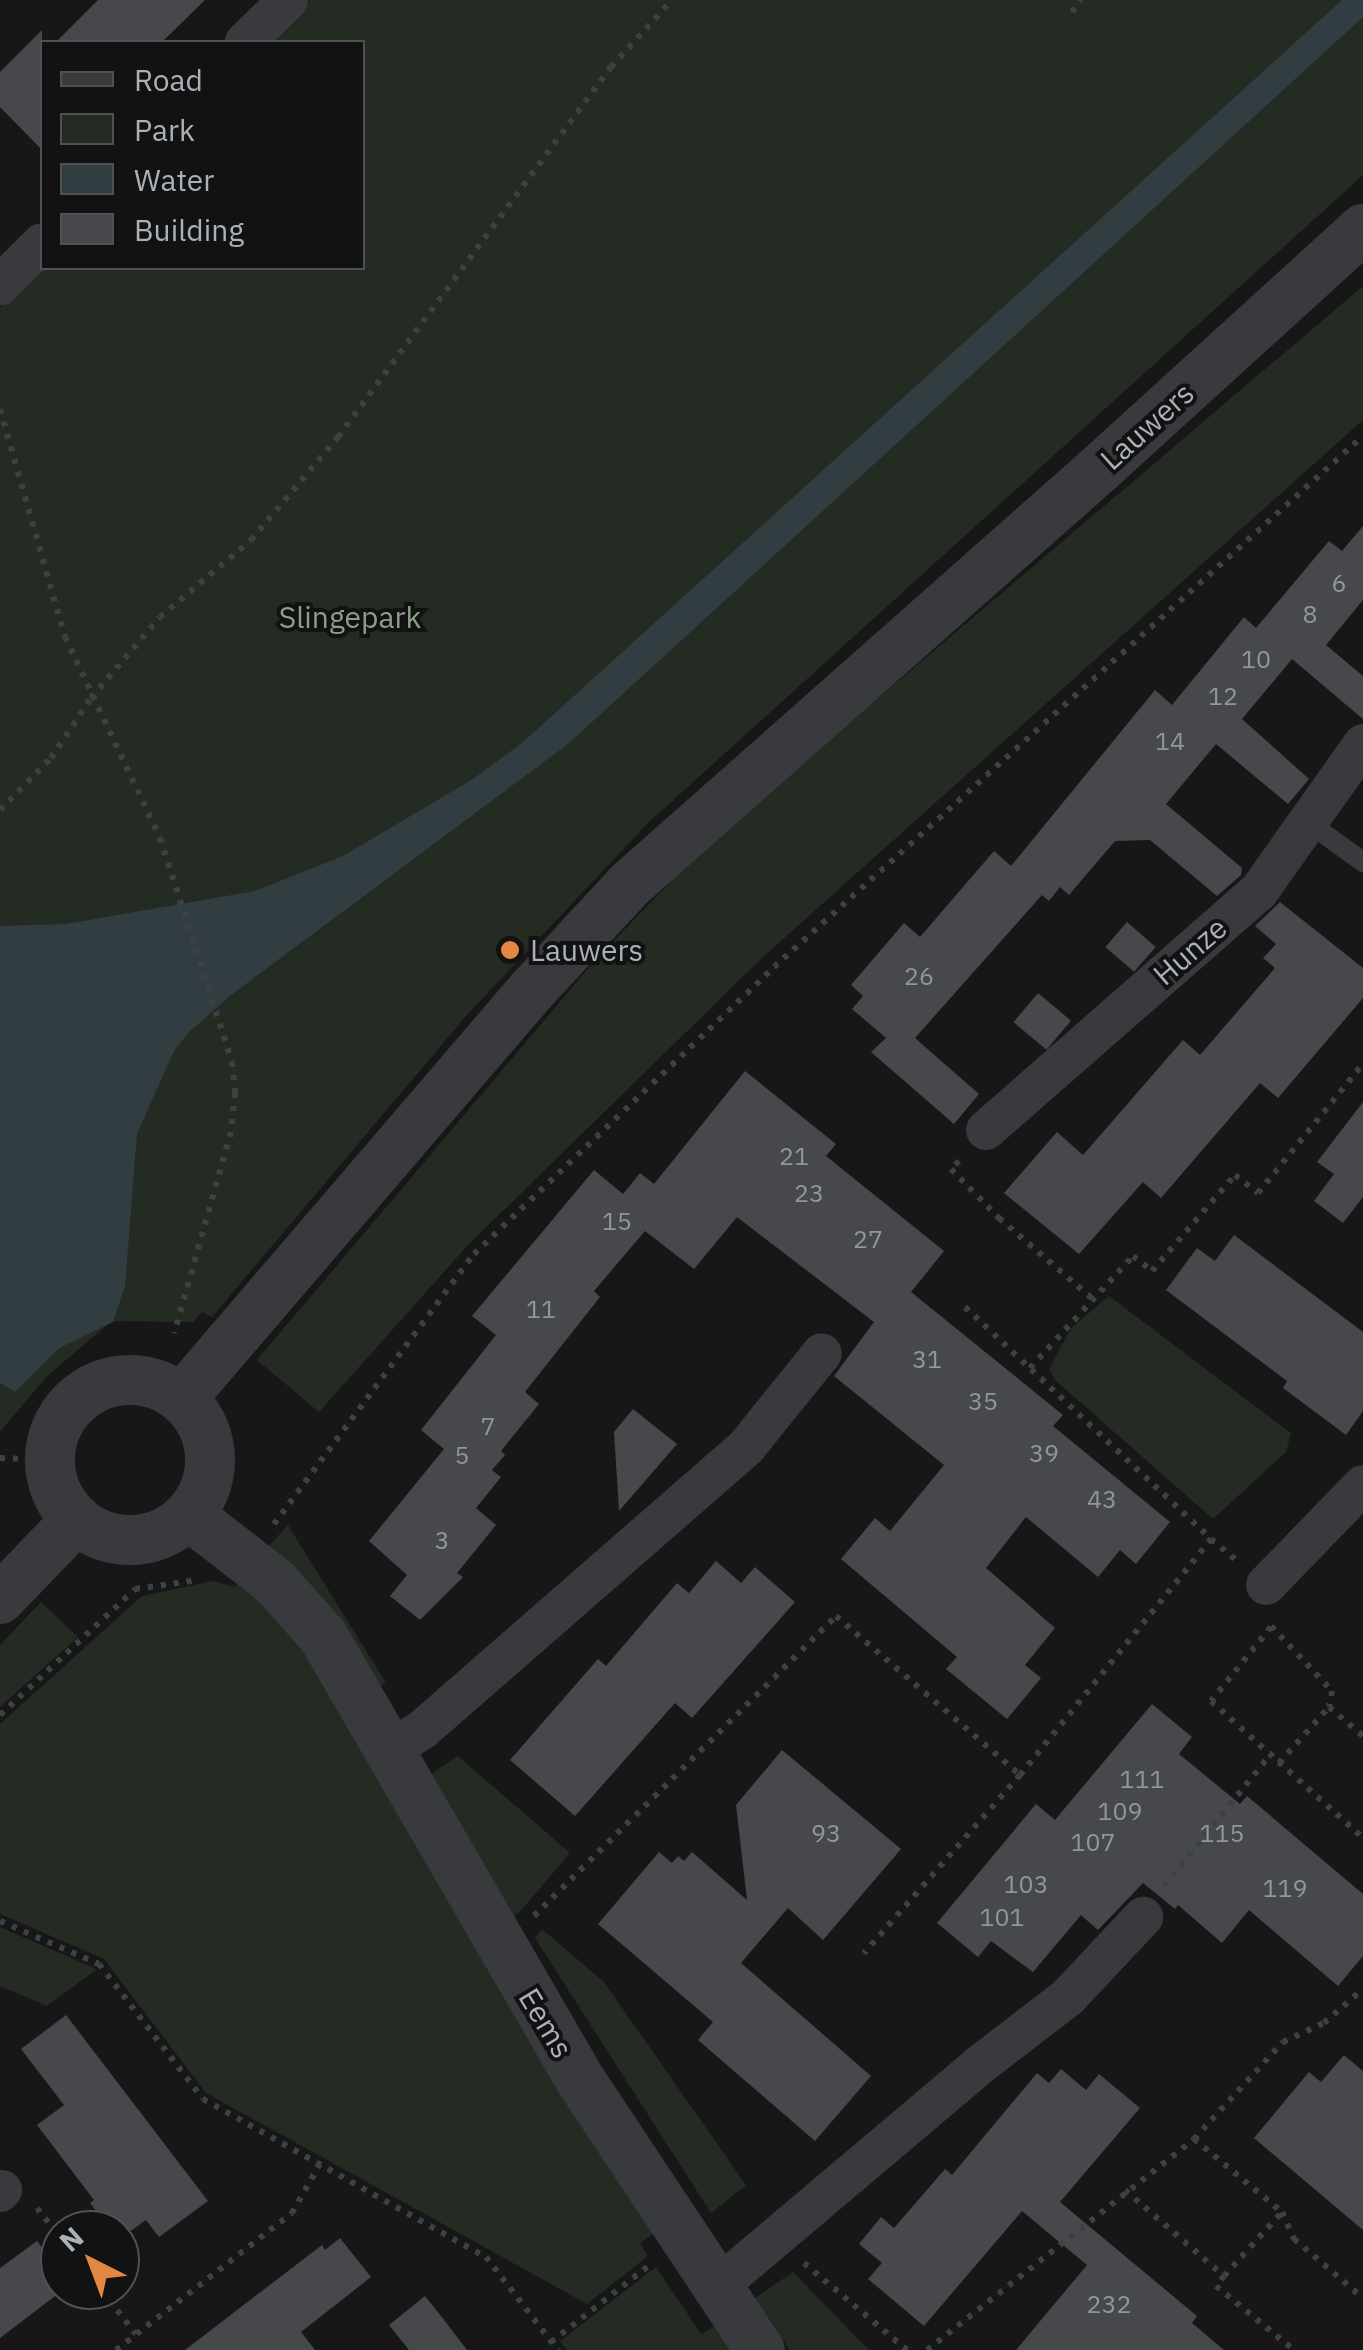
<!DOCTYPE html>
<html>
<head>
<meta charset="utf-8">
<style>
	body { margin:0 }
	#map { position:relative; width:1363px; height:2350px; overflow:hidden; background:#171718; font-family:"IBM Plex Sans",sans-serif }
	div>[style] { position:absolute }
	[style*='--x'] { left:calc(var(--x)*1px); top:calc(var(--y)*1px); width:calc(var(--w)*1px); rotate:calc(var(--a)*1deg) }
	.green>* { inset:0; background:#242b23 }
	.water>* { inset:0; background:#313d41 }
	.building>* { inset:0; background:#46484b; transform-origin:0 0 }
	.path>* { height:6px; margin-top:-3px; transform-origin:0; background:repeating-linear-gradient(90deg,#3e4144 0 5px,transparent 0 13px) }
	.service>* { height:20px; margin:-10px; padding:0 10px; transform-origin:10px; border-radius:10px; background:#383a3d }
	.minor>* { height:40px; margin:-20px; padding:0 20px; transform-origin:20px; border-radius:20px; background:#383a3d }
	.tertiary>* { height:50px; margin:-25px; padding:0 25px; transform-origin:25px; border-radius:25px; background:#383a3d }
	.tertiary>.ring { margin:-25px; padding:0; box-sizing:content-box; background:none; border:50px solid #383a3d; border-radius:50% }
	.dots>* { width:28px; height:28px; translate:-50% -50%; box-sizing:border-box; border:5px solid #121213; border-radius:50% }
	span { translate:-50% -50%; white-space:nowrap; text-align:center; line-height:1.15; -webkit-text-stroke:8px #121213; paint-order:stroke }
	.number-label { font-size:25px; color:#91979c }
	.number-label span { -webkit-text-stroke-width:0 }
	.street-label { font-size:30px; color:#aab1b7 }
	.park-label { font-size:30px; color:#88a182 }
	.poi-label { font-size:30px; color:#aab1b7 }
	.left { translate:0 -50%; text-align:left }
	.legend { position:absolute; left:40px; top:40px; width:325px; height:230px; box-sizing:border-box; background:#121213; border:2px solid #4f5255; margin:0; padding:12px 18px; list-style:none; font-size:30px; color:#aab1b7 }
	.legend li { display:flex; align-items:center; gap:20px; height:50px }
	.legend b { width:50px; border:2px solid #4f5255 }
	.north { position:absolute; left:40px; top:2210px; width:100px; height:100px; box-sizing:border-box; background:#121213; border:2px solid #4f5255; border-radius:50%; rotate:318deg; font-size:28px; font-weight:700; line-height:40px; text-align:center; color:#aab1b7 }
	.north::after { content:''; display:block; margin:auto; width:35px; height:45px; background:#e48743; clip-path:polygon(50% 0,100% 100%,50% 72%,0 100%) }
</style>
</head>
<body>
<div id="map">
	<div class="green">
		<div style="clip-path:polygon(310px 0,1363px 0,1363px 175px,648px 823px,466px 1016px,212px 1317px,202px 1312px,193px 1322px,112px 1321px,47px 1376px,0 1432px,0 307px,42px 265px,362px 268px,362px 42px,267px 42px)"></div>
		<div style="clip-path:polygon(1363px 286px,1363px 420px,763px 957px,468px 1245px,319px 1412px,257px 1360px,597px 958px,709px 842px)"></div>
		<div style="clip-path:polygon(1109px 1296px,1291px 1433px,1286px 1452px,1213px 1519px,1055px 1380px,1049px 1369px,1071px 1328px)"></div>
		<div style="clip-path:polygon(288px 1525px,386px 1683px,374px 1690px,266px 1549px)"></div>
		<div style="clip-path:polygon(243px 1579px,294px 1632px,656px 2232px,640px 2243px,648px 2256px,587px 2304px,206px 2093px,104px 1959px,0 1914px,0 1724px,142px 1596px,213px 1581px,234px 1587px)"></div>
		<div style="clip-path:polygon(41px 1602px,78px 1637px,0 1707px,0 1645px)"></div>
		<div style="clip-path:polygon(458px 1756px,570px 1853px,519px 1913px,505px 1921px,424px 1779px)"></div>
		<div style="clip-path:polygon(0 1927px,94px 1968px,96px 1970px,47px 2006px,0 1986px)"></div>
		<div style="clip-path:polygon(542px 1929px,604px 1982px,746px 2185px,711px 2213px,535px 1938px)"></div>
		<div style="clip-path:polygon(656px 2267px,701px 2334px,719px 2324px,737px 2350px,567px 2350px,560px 2341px)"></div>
		<div style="clip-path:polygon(793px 2272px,869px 2350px,790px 2350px,755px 2298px)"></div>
	</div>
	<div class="water">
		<div style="clip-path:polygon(1342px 0,1363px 0,1363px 17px,568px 744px,231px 995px,188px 1033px,174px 1051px,137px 1134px,125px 1286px,113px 1322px,59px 1348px,15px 1392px,0 1383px,0 926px,66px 924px,255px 891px,343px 856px,473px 779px,522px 743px)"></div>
	</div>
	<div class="building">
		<div style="clip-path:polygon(98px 0,205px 0,162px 42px,56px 42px)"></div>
		<div style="clip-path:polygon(42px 30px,42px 150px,0 107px,0 72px)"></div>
		<div style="clip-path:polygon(1363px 526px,1363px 600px,1326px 645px,1363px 676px,1363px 719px,1292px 659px,1242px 719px,1309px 779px,1288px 804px,1216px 744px,1166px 804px,1242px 868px,1241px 875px,1217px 896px,1150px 840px,1115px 841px,1069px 895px,1060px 887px,1049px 901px,1042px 895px,915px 1038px,979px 1094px,954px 1124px,871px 1052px,886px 1038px,852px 1009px,863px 996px,851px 985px,904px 923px,920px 937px,994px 851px,1011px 866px,1155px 690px,1172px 705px,1244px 617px,1256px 628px,1329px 541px,1342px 551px)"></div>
		<div style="clip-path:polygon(1280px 902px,1363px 968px,1363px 998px,1278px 1098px,1260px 1083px,1161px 1198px,1143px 1182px,1079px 1254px,1004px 1193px,1057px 1132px,1083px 1155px,1183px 1040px,1200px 1055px,1275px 968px,1263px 958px,1276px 944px,1255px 926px)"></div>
		<div style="left:1127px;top:922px;width:38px;height:33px;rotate:41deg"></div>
		<div style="left:1038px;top:993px;width:43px;height:38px;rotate:40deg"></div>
		<div style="clip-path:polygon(745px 1071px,836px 1144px,826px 1156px,944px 1251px,911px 1292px,1063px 1415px,1053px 1426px,1170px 1522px,1136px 1564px,1120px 1550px,1098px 1577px,1026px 1517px,986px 1568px,1055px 1628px,1025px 1665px,1041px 1678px,1007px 1719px,946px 1669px,957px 1657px,841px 1559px,875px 1518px,890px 1531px,944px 1465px,834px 1376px,874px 1322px,737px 1217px,694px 1269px,645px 1231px,594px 1291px,600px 1297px,525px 1392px,539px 1404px,501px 1451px,505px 1455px,492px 1470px,501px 1477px,476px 1508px,496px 1525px,457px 1573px,463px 1577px,420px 1620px,390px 1596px,407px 1575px,369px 1541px,444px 1449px,421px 1430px,496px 1335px,472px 1316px,594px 1170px,623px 1194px,640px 1173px,654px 1184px)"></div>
		<div style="clip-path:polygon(1363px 1102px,1363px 1197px,1343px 1223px,1314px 1201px,1334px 1174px,1317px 1162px)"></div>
		<div style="clip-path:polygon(1234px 1235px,1363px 1332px,1363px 1411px,1346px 1435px,1283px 1388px,1287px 1381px,1166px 1290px,1197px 1248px,1215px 1261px)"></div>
		<div style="clip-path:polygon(633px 1409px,677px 1444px,619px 1511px,614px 1432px)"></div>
		<div style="clip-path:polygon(716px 1561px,741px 1583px,755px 1567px,795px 1602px,692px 1718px,675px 1703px,575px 1816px,510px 1760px,598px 1659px,606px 1666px,677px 1583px,689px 1593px)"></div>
		<div style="clip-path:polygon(1152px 1704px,1192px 1737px,1179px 1754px,1240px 1804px,1247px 1796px,1363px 1894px,1363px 1956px,1338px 1986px,1249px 1910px,1222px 1943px,1178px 1905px,1175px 1909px,1143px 1883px,1098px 1930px,1081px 1915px,1033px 1972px,991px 1941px,978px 1957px,937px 1923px,1036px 1804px,1055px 1820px)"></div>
		<div style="clip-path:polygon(782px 1750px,901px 1849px,823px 1940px,788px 1908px,741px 1963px,871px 2076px,815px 2141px,698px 2040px,713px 2022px,598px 1924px,659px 1852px,672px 1863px,678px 1856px,684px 1861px,692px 1852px,747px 1900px,736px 1805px)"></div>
		<div style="clip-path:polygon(66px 2015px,208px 2201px,159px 2237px,146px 2220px,132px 2230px,111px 2230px,90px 2203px,94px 2200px,37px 2125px,64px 2105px,21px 2049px)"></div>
		<div style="clip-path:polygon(1344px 2055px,1363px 2071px,1363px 2230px,1254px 2138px,1309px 2072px,1321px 2082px)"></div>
		<div style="clip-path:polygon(1061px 2069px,1086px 2090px,1099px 2074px,1140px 2108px,1060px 2202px,1197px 2316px,1192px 2323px,1224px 2350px,1016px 2350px,1087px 2265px,1022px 2211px,924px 2326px,868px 2279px,882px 2263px,859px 2244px,881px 2217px,894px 2228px,945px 2169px,952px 2175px,1037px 2073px,1049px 2083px)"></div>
		<div style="clip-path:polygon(340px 2238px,371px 2277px,301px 2332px,315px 2350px,185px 2350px,322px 2245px,325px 2250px)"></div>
		<div style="clip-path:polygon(37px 2241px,60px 2272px,63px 2290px,0 2338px,0 2268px)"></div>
		<div style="clip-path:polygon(425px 2296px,441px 2316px,467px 2350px,409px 2350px,389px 2325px)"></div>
	</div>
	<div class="path">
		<div style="--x:1072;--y:12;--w:15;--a:-53"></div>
		<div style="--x:0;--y:409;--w:237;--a:74.1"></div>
		<div style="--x:65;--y:637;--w:222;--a:64.7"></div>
		<div style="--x:160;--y:838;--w:235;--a:72.2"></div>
		<div style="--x:232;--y:1062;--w:31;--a:84"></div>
		<div style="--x:235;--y:1093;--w:39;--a:96"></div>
		<div style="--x:231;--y:1132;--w:209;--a:105.8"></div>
		<div style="--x:0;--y:810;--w:73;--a:-45.6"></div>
		<div style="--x:51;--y:758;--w:72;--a:-56.3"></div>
		<div style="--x:91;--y:698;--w:106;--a:-49.6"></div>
		<div style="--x:160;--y:617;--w:119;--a:-40.2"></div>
		<div style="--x:251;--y:540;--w:135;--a:-49.8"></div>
		<div style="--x:338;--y:437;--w:460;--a:-53.6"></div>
		<div style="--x:611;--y:67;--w:91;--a:-47.7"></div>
		<div style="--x:959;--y:1161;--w:11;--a:135"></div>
		<div style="--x:951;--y:1169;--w:69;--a:45.6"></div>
		<div style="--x:999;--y:1218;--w:124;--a:40.8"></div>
		<div style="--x:965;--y:1307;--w:338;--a:43.3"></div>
		<div style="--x:1030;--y:1368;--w:152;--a:-47.4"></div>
		<div style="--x:1133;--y:1256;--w:24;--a:38"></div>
		<div style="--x:1152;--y:1271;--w:127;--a:-49.2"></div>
		<div style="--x:1235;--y:1175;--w:29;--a:38"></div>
		<div style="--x:1258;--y:1193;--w:166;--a:-50.9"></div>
		<div style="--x:130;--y:1379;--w:23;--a:-41"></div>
		<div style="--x:0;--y:1458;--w:52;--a:2.2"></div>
		<div style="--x:274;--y:1524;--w:336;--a:-53.5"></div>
		<div style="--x:474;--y:1254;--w:415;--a:-43.7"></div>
		<div style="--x:774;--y:967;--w:793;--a:-42.04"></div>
		<div style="--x:1271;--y:1626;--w:89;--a:46.8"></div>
		<div style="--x:1332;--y:1691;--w:16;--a:101"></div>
		<div style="--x:1329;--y:1707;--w:45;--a:40.5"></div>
		<div style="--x:1271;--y:1627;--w:95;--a:129"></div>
		<div style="--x:1211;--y:1701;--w:205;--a:42"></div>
		<div style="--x:0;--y:1715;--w:185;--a:-43"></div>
		<div style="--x:135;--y:1589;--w:64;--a:-8.1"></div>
		<div style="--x:1279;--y:1763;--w:75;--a:-48.2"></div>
		<div style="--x:1020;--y:1775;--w:304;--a:-51"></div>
		<div style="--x:1211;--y:1539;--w:35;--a:40"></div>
		<div style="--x:1164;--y:1886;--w:169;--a:-51"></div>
		<div style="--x:534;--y:1916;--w:426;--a:-44.8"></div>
		<div style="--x:836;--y:1616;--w:243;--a:40.8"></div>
		<div style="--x:1020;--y:1775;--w:237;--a:131.2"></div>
		<div style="--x:0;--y:1921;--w:108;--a:23.5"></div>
		<div style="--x:99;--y:1964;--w:170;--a:52.4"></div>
		<div style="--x:203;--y:2099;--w:324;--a:29.2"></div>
		<div style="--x:486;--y:2257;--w:118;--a:52.3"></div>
		<div style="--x:1194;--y:2139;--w:114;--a:39.7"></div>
		<div style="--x:1282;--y:2212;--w:30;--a:66"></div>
		<div style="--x:1294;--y:2239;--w:91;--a:40.5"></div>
		<div style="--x:1125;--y:2190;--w:131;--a:41"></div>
		<div style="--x:1224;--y:2276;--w:13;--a:129"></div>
		<div style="--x:1216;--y:2286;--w:101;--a:39.4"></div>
		<div style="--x:37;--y:2208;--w:37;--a:52"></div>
		<div style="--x:804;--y:2263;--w:135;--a:40.2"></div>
		<div style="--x:1224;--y:2276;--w:86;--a:-47.8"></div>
		<div style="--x:101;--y:2290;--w:56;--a:51.5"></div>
		<div style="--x:551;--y:2342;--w:127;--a:-38"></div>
		<div style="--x:116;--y:2350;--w:223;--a:-37.9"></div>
		<div style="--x:292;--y:2213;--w:56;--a:-60.3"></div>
		<div style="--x:927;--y:2350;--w:340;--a:-38.3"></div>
		<div style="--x:1194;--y:2139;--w:132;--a:-47.5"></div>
		<div style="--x:1283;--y:2042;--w:45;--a:-24.9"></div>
		<div style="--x:1324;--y:2023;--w:52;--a:-41.1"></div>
	</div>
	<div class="service">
		<div style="--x:1309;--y:823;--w:67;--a:35.8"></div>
	</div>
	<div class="minor">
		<div style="--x:245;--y:42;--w:60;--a:-44.3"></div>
		<div style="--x:0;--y:285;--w:59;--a:-45"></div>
		<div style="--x:986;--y:1130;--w:363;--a:-41.2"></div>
		<div style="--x:1259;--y:891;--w:180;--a:-54.7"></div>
		<div style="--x:1266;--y:1585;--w:139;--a:-45.9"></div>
		<div style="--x:387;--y:1752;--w:43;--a:-32.6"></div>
		<div style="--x:423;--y:1729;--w:430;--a:-41.1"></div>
		<div style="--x:747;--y:1446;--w:119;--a:-51.1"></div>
		<div style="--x:0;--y:2192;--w:3;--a:-45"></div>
		<div style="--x:717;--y:2287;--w:346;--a:-40.2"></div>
		<div style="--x:981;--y:2064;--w:110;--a:-37.6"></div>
		<div style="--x:1068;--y:1997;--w:110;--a:-46.8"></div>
	</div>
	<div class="tertiary">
		<div class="ring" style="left:50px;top:1380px;width:110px;height:110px"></div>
		<div style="--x:182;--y:1398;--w:536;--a:-49.39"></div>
		<div style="--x:531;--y:991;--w:144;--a:-47.2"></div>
		<div style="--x:629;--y:885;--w:625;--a:-41.5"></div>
		<div style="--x:1097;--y:471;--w:360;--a:-42.3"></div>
		<div style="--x:190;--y:1516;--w:108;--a:37.8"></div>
		<div style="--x:275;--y:1582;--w:72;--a:48.4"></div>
		<div style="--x:323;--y:1636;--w:514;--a:59.9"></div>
		<div style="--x:581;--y:2081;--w:323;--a:56.4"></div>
		<div style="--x:0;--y:1599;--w:110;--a:-46.1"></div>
	</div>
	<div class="dots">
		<div style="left:510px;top:950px;background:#e48743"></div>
	</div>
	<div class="number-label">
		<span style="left:1339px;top:583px">6</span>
		<span style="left:1310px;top:614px">8</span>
		<span style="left:1256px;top:659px">10</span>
		<span style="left:1223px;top:696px">12</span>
		<span style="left:1170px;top:741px">14</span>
		<span style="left:919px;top:976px">26</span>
		<span style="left:794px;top:1156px">21</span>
		<span style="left:809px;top:1193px">23</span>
		<span style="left:617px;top:1221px">15</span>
		<span style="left:868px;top:1239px">27</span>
		<span style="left:541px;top:1309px">11</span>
		<span style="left:927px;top:1359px">31</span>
		<span style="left:983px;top:1401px">35</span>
		<span style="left:488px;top:1426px">7</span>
		<span style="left:1044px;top:1453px">39</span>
		<span style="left:462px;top:1455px">5</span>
		<span style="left:1102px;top:1499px">43</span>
		<span style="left:442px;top:1540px">3</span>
		<span style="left:1142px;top:1779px">111</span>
		<span style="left:1120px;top:1811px">109</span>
		<span style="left:826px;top:1833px">93</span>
		<span style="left:1222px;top:1833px">115</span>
		<span style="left:1093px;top:1842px">107</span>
		<span style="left:1026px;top:1884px">103</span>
		<span style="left:1285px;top:1888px">119</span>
		<span style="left:1002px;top:1917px">101</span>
		<span style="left:1109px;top:2304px">232</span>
	</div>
	<div class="street-label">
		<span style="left:1147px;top:426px;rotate:-42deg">Lauwers</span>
		<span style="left:1190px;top:951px;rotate:-41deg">Hunze</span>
		<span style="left:546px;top:2023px;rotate:59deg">Eems</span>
	</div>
	<div class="park-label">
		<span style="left:350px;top:617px">Slingepark</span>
	</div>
	<div class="poi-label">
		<span class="left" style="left:530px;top:950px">Lauwers</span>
	</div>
	<ul class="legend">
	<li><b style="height:12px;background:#383a3d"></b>Road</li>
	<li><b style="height:28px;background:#242b23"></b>Park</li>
	<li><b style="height:28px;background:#313d41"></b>Water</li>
	<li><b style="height:28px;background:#46484b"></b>Building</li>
	</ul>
	<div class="north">N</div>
</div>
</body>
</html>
